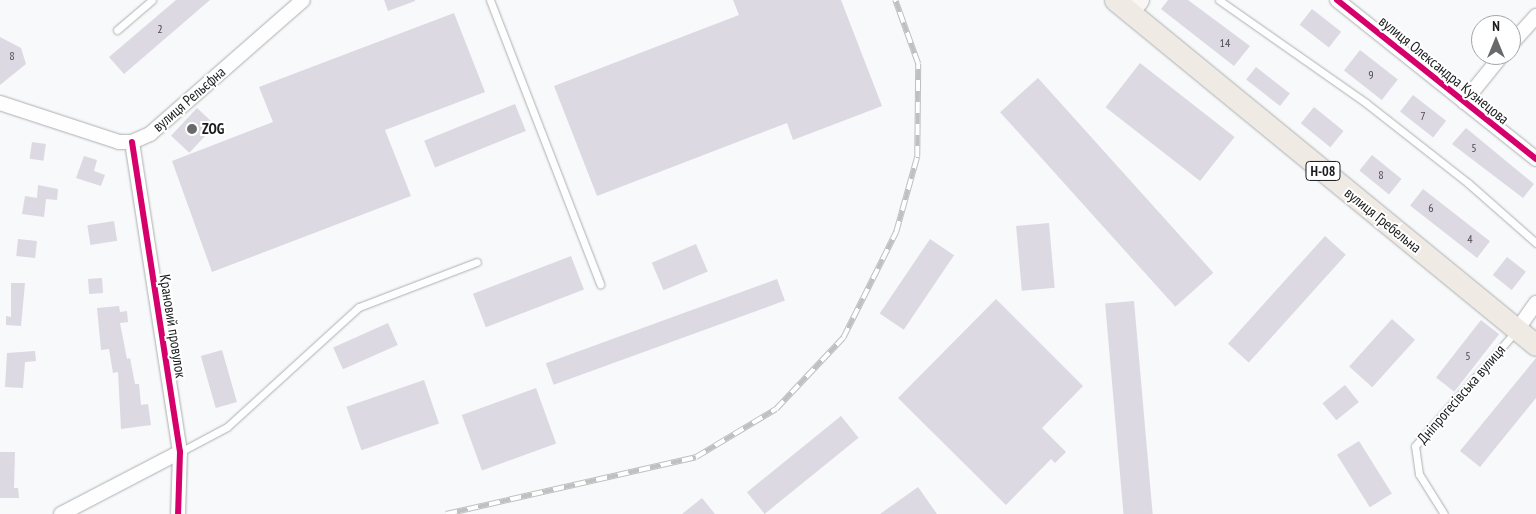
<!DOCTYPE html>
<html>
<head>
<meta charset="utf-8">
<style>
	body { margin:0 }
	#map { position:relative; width:1536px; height:514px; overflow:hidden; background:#f7f9fb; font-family:"PT Sans Narrow",sans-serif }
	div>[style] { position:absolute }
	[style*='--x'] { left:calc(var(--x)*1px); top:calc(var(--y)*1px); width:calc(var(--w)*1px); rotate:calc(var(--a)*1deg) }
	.building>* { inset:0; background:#dcd9e2; transform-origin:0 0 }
	.roads { filter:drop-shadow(0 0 1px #adafb1) drop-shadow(0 0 1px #adafb1) }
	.lane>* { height:7px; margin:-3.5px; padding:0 3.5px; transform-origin:3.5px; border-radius:3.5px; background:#fefefe }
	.street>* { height:14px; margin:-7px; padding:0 7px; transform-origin:7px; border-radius:7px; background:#fefefe }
	.secondary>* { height:19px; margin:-9.5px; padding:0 9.5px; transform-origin:9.5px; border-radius:9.5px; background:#f8f5f2 }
	.primary>* { height:21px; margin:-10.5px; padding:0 10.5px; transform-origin:10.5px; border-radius:10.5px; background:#f0eae5 }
	.rail>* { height:5.5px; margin-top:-2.75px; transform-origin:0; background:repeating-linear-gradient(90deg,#fff 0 11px,#c0c0c0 0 22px); box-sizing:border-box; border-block:1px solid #c0c0c0 }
	.cycleway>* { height:6px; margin:-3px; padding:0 3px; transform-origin:3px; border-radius:3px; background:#d6006c }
	.dots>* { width:14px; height:14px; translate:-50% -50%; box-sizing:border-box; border:2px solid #fff; border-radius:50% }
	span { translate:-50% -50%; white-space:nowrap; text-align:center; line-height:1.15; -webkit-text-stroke:4px #fff; paint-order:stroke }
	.number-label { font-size:12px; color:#4a4a4e }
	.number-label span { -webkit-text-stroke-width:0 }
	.shield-label span { padding:1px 4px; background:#fff; border:1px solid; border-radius:4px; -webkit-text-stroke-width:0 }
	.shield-label { font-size:14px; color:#1a1b1c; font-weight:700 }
	.street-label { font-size:15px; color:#1a1b1c }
	.poi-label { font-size:15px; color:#1a1b1c; font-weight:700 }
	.left { translate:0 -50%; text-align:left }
	.north { position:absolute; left:1471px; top:15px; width:50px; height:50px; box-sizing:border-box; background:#fff; border:1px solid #a3a4a4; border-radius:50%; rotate:0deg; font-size:14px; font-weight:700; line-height:20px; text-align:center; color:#1a1b1c }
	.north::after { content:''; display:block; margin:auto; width:18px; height:22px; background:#67696a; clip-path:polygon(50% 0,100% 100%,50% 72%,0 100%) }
</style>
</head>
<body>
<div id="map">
	<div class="building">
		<div style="clip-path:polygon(176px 0,210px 0,124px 74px,109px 57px)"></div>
		<div style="clip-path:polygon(384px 0,415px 0,415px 1px,388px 11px)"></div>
		<div style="clip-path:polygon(733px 0,841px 0,882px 106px,793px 140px,787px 123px,597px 196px,554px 86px,739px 15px)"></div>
		<div style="clip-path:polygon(1168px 0,1188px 0,1250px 46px,1234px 66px,1161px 9px)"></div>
		<div style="left:1312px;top:9px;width:37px;height:20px;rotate:38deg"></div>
		<div style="clip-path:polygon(454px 13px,485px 92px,385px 130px,411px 196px,212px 272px,172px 161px,273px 122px,259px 87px)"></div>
		<div style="clip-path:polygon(0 37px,21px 48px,26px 64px,0 85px)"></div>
		<div style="left:1360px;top:50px;width:48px;height:26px;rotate:38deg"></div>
		<div style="left:1140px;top:63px;width:120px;height:56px;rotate:38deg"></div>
		<div style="left:1256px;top:67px;width:43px;height:16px;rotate:38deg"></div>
		<div style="left:1038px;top:78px;width:262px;height:51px;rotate:48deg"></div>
		<div style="left:1413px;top:95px;width:42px;height:21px;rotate:38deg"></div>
		<div style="left:515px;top:104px;width:29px;height:98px;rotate:68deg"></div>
		<div style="left:1314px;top:107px;width:38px;height:21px;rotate:39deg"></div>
		<div style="left:197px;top:108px;width:25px;height:38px;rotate:43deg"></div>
		<div style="clip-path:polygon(1466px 128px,1534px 184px,1523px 198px,1452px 144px)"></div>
		<div style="left:32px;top:142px;width:14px;height:17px;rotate:8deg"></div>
		<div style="left:1372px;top:155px;width:38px;height:20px;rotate:39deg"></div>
		<div style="clip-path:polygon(84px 156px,97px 160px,94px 171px,105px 175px,101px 186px,76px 178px)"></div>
		<div style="clip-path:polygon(38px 185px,58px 189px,57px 200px,46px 199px,44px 217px,22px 214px,25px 196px,37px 198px)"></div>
		<div style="left:1423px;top:189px;width:85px;height:21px;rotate:38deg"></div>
		<div style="left:114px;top:221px;width:20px;height:27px;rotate:81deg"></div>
		<div style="left:1049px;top:223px;width:65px;height:33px;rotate:85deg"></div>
		<div style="left:1325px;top:236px;width:28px;height:145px;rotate:42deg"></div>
		<div style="left:18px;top:239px;width:19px;height:17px;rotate:6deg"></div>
		<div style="left:930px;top:239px;width:29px;height:90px;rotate:34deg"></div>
		<div style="left:696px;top:244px;width:30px;height:48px;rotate:67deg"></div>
		<div style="left:571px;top:256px;width:36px;height:105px;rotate:69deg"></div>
		<div style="left:1507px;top:257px;width:24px;height:23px;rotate:38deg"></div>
		<div style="left:102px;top:278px;width:15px;height:14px;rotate:86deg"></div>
		<div style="left:777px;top:279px;width:23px;height:246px;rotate:70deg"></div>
		<div style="clip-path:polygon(11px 283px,25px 283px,21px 326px,6px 325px,6px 316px,11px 317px)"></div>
		<div style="clip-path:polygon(996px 299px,1083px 386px,1042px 428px,1066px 452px,1055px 463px,1051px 459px,1006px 505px,898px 398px)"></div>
		<div style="left:1134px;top:301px;width:214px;height:29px;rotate:85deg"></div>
		<div style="clip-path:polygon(119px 306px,120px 312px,127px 311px,128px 322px,120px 323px,127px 359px,130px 358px,135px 384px,139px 384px,141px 405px,148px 404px,151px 425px,121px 429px,118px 372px,113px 373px,109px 349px,101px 350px,97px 308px)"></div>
		<div style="left:1392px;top:319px;width:31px;height:64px;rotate:42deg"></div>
		<div style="left:1481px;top:320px;width:23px;height:73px;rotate:38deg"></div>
		<div style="left:388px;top:323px;width:24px;height:60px;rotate:66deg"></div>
		<div style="left:222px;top:350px;width:54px;height:22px;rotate:74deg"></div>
		<div style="clip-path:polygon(35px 351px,36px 361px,25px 362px,23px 388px,5px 387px,7px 353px)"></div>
		<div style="clip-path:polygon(1536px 358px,1536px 398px,1480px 467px,1460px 451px)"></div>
		<div style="left:424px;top:380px;width:46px;height:82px;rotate:71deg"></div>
		<div style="left:1345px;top:385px;width:22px;height:29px;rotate:51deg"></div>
		<div style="left:536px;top:388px;width:59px;height:79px;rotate:70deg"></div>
		<div style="left:841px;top:416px;width:28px;height:121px;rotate:51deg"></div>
		<div style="left:1359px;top:441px;width:62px;height:26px;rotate:58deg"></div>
		<div style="clip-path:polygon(0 452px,15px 452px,14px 488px,18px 488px,19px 498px,0 498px)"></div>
		<div style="clip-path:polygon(918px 487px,937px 514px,880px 514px)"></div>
		<div style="clip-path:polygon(702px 498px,715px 514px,682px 514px)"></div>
	</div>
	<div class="roads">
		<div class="lane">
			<div style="--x:490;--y:0;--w:305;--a:68.8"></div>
			<div style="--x:1219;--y:0;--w:179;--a:35"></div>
			<div style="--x:1366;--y:103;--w:130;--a:38.1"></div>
			<div style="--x:1468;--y:183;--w:91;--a:41.4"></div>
			<div style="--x:117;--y:30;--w:46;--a:-40.6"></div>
			<div style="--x:180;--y:452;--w:53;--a:-28"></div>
			<div style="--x:227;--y:427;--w:178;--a:-42.3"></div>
			<div style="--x:359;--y:307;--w:126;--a:-20.9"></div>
			<div style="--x:1444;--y:514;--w:47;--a:-122"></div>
			<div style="--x:1419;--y:474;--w:28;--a:-98"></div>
			<div style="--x:1415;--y:446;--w:152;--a:-48.7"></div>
		</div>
		<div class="street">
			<div style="--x:1337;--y:0;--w:255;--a:38.6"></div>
			<div style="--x:1511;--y:44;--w:38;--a:-48"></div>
			<div style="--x:1464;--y:102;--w:60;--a:-51"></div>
			<div style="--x:0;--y:103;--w:125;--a:18.1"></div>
			<div style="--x:119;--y:142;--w:13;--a:0"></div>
			<div style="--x:132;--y:142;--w:20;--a:-24"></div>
			<div style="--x:150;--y:134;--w:203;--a:-41.2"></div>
			<div style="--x:132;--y:142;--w:314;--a:81.2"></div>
			<div style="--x:180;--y:452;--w:62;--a:91.8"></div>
			<div style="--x:1517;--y:330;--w:33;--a:-55"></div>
			<div style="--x:61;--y:514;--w:134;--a:-27.5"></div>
		</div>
		<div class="secondary">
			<div style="--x:1129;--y:11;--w:15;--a:-48"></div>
		</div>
		<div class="primary">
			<div style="--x:1115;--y:0;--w:544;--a:39.33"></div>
		</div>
	</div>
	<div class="rail">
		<div style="--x:446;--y:514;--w:256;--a:-12.8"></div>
		<div style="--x:696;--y:457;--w:93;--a:-31"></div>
		<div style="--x:776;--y:409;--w:98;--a:-46.7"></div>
		<div style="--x:843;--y:338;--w:119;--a:-63.4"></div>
		<div style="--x:896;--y:232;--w:78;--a:-74.4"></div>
		<div style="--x:917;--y:157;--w:93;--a:-89.4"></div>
		<div style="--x:918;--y:64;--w:68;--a:-109.8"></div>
	</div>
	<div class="cycleway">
		<div style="--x:1337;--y:0;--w:255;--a:38.6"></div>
		<div style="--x:132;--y:142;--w:314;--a:81.2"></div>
		<div style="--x:180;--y:452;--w:62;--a:91.8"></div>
	</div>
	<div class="dots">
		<div style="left:192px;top:129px;background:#67696a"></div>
	</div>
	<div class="number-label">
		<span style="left:160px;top:29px">2</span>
		<span style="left:1225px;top:43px">14</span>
		<span style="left:12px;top:56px">8</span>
		<span style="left:1371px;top:75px">9</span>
		<span style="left:1423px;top:116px">7</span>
		<span style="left:1474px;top:148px">5</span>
		<span style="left:1381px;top:175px">8</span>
		<span style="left:1431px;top:208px">6</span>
		<span style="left:1470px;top:239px">4</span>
		<span style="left:1468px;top:356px">5</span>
	</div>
	<div class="shield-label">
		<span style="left:1323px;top:171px">Н-08</span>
	</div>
	<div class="street-label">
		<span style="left:1444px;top:70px;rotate:39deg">вулиця Олександра Кузнецова</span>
		<span style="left:189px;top:99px;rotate:-41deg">вулиця Рельєфна</span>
		<span style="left:1383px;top:220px;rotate:39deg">вулиця Гребельна</span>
		<span style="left:173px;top:326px;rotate:81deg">Крановий провулок</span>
		<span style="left:1461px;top:394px;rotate:-49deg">Дніпрогесівська вулиця</span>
	</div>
	<div class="poi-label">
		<span class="left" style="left:202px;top:129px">ZOG</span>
	</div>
	<div class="north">N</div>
</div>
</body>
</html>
